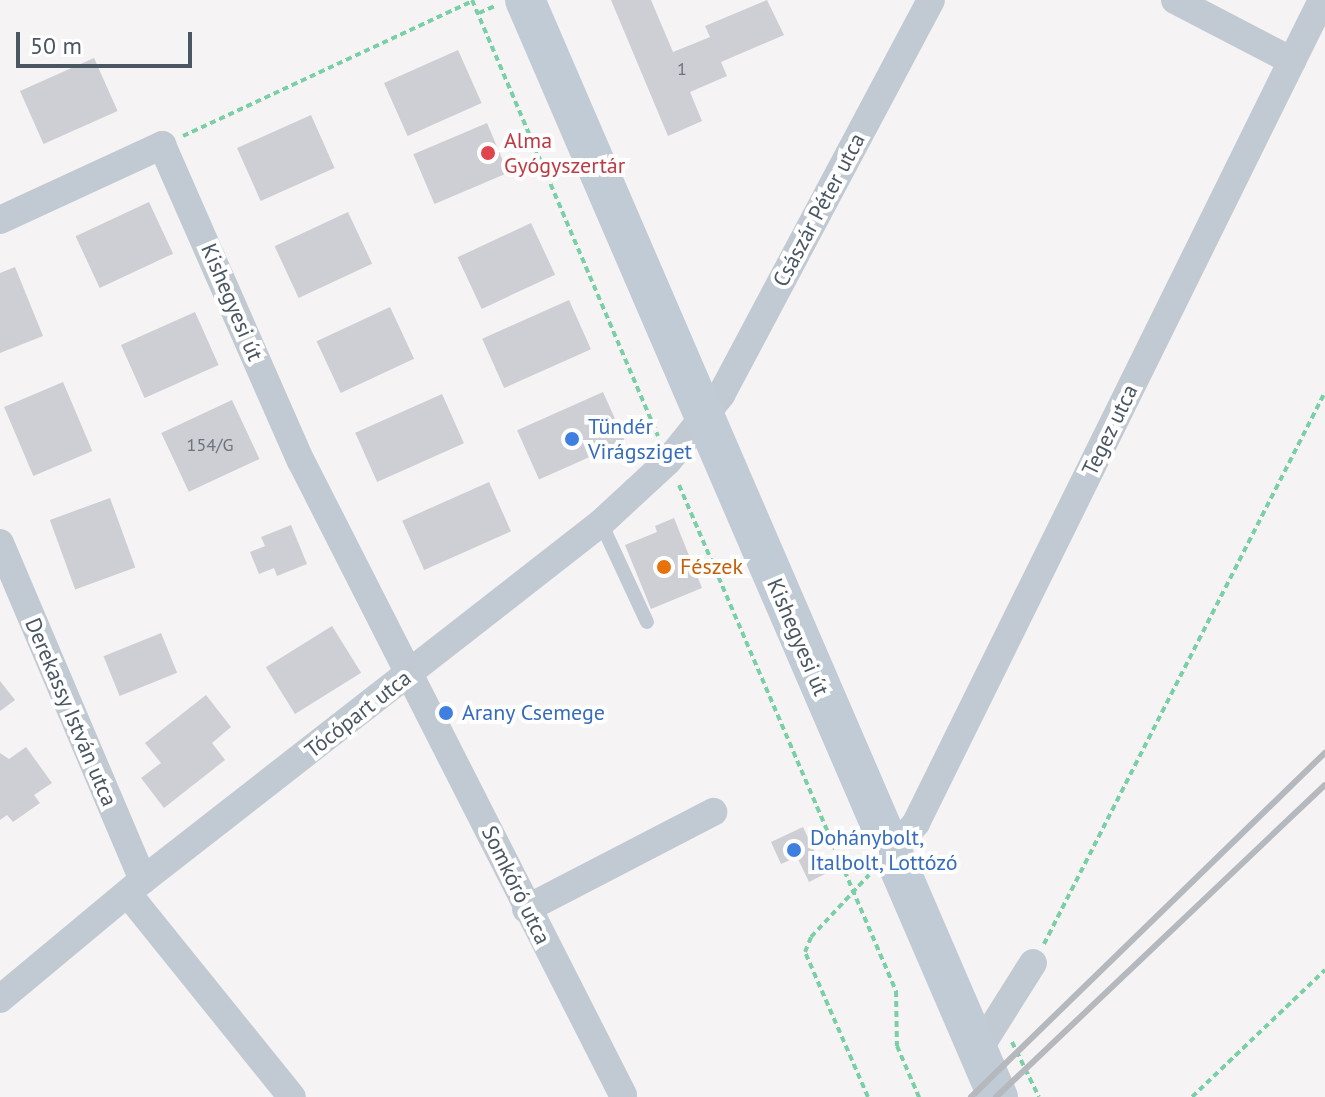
<!DOCTYPE html>
<html>
<head>
<meta charset="utf-8">
<style>
	body { margin:0 }
	#map { position:relative; width:1325px; height:1097px; overflow:hidden; background:#f5f3f3; font-family:"PT Sans",sans-serif }
	div>[style] { position:absolute }
	[style*='--x'] { left:calc(var(--x)*1px); top:calc(var(--y)*1px); width:calc(var(--w)*1px); rotate:calc(var(--a)*1deg) }
	.building>* { inset:0; background:#cdcfd5; transform-origin:0 0 }
	.path>* { height:4px; margin-top:-2px; transform-origin:0; background:repeating-linear-gradient(90deg,#7ad0a6 0 6px,transparent 0 10px) }
	.lane>* { height:14px; margin:-7px; padding:0 7px; transform-origin:7px; border-radius:7px; background:#c1cad2 }
	.street>* { height:28px; margin:-14px; padding:0 14px; transform-origin:14px; border-radius:14px; background:#c1cad2 }
	.secondary>* { height:40px; margin:-20px; padding:0 20px; transform-origin:20px; border-radius:20px; background:#c1cbd6 }
	.rail>* { height:6px; margin:-3px; padding:0 3px; transform-origin:3px; border-radius:3px; background:#b5b8bd }
	.dots>* { width:22px; height:22px; translate:-50% -50%; box-sizing:border-box; border:4px solid #fff; border-radius:50% }
	span { translate:-50% -50%; white-space:nowrap; text-align:center; line-height:1.15; -webkit-text-stroke:8px #fff; paint-order:stroke }
	.number-label { font-size:18px; color:#6b747e }
	.number-label span { -webkit-text-stroke-width:0 }
	.health-label { font-size:22px; color:#be3a42 }
	.left { translate:0 -50%; text-align:left }
	.street-label { font-size:22px; color:#4a5661 }
	.shop-label { font-size:22px; color:#366cbe }
	.food-label { font-size:22px; color:#c56008 }
	.scale { position:absolute; left:16px; top:32px; width:176px; height:36px; box-sizing:border-box; border:4px solid #4a5661; border-top:0; padding-left:10px; font-size:24px; line-height:28px; white-space:nowrap; color:#4a5661; -webkit-text-stroke:6px #fff; paint-order:stroke }
</style>
</head>
<body>
<div id="map">
	<div class="building">
		<div style="clip-path:polygon(611px 0,651px 0,673px 52px,710px 37px,705px 26px,767px 0,784px 35px,721px 62px,727px 76px,690px 92px,702px 121px,668px 136px)"></div>
		<div style="left:458px;top:50px;width:58px;height:81px;rotate:66deg"></div>
		<div style="left:94px;top:58px;width:58px;height:81px;rotate:66deg"></div>
		<div style="left:311px;top:115px;width:58px;height:81px;rotate:66deg"></div>
		<div style="left:487px;top:123px;width:54px;height:80px;rotate:67deg"></div>
		<div style="left:149px;top:202px;width:57px;height:81px;rotate:65deg"></div>
		<div style="left:348px;top:212px;width:57px;height:81px;rotate:65deg"></div>
		<div style="left:531px;top:223px;width:57px;height:81px;rotate:65deg"></div>
		<div style="clip-path:polygon(15px 267px,43px 336px,0 353px,0 273px)"></div>
		<div style="left:569px;top:300px;width:54px;height:95px;rotate:66deg"></div>
		<div style="left:390px;top:307px;width:57px;height:81px;rotate:65deg"></div>
		<div style="left:195px;top:312px;width:58px;height:81px;rotate:66deg"></div>
		<div style="left:63px;top:382px;width:75px;height:64px;rotate:67deg"></div>
		<div style="left:603px;top:392px;width:54px;height:94px;rotate:66deg"></div>
		<div style="left:442px;top:394px;width:54px;height:95px;rotate:66deg"></div>
		<div style="left:232px;top:400px;width:65px;height:78px;rotate:65deg"></div>
		<div style="left:489px;top:482px;width:54px;height:95px;rotate:66deg"></div>
		<div style="left:110px;top:498px;width:74px;height:64px;rotate:70deg"></div>
		<div style="clip-path:polygon(674px 518px,702px 588px,651px 609px,625px 545px,657px 532px,655px 526px)"></div>
		<div style="clip-path:polygon(291px 525px,307px 564px,277px 576px,274px 568px,259px 574px,250px 552px,265px 546px,261px 537px)"></div>
		<div style="left:332px;top:626px;width:55px;height:78px;rotate:58deg"></div>
		<div style="left:161px;top:633px;width:43px;height:62px;rotate:68deg"></div>
		<div style="clip-path:polygon(0 681px,15px 700px,0 711px)"></div>
		<div style="clip-path:polygon(206px 695px,231px 727px,212px 743px,225px 760px,164px 808px,141px 778px,161px 763px,145px 743px)"></div>
		<div style="clip-path:polygon(26px 747px,52px 783px,34px 795px,40px 803px,13px 822px,7px 815px,0 820px,0 753px,9px 759px)"></div>
		<div style="clip-path:polygon(803px 827px,825px 874px,809px 882px,797px 857px,781px 864px,771px 842px)"></div>
	</div>
	<div class="path">
		<div style="--x:472;--y:0;--w:474;--a:66.9"></div>
		<div style="--x:479;--y:13;--w:17;--a:-24"></div>
		<div style="--x:183;--y:136;--w:319;--a:-25"></div>
		<div style="--x:679;--y:485;--w:551;--a:66.79"></div>
		<div style="--x:896;--y:991;--w:55;--a:89"></div>
		<div style="--x:897;--y:1046;--w:56;--a:66.7"></div>
		<div style="--x:1044;--y:944;--w:619;--a:-63.02"></div>
		<div style="--x:1012;--y:1042;--w:61;--a:63.9"></div>
		<div style="--x:868;--y:1097;--w:158;--a:-113.5"></div>
		<div style="--x:805;--y:952;--w:16;--a:-68"></div>
		<div style="--x:811;--y:937;--w:85;--a:-46.9"></div>
		<div style="--x:1192;--y:1097;--w:184;--a:-43.7"></div>
	</div>
	<div class="lane">
		<div style="--x:601;--y:523;--w:109;--a:65.1"></div>
	</div>
	<div class="street">
		<div style="--x:1175;--y:0;--w:132;--a:27.5"></div>
		<div style="--x:0;--y:220;--w:179;--a:-24.8"></div>
		<div style="--x:162;--y:145;--w:345;--a:66.3"></div>
		<div style="--x:301;--y:461;--w:711;--a:63.07"></div>
		<div style="--x:0;--y:543;--w:366;--a:67"></div>
		<div style="--x:890;--y:853;--w:40;--a:-49"></div>
		<div style="--x:916;--y:823;--w:918;--a:-63.74"></div>
		<div style="--x:128;--y:894;--w:261;--a:51.1"></div>
		<div style="--x:526;--y:909;--w:211;--a:-27.4"></div>
		<div style="--x:0;--y:999;--w:186;--a:-39.8"></div>
		<div style="--x:143;--y:880;--w:581;--a:-37.94"></div>
		<div style="--x:601;--y:523;--w:91;--a:-42.8"></div>
		<div style="--x:668;--y:461;--w:85;--a:-51.2"></div>
		<div style="--x:721;--y:395;--w:447;--a:-62"></div>
		<div style="--x:977;--y:1052;--w:105;--a:-57.8"></div>
	</div>
	<div class="secondary">
		<div style="--x:525;--y:0;--w:1195;--a:66.68"></div>
	</div>
	<div class="rail">
		<div style="--x:971;--y:1097;--w:494;--a:-44.2"></div>
		<div style="--x:996;--y:1097;--w:453;--a:-43.5"></div>
	</div>
	<div class="dots">
		<div style="left:488px;top:153px;background:#e0444e"></div>
		<div style="left:572px;top:439px;background:#3f7fe0"></div>
		<div style="left:664px;top:567px;background:#e8710a"></div>
		<div style="left:446px;top:713px;background:#3f7fe0"></div>
		<div style="left:794px;top:850px;background:#3f7fe0"></div>
	</div>
	<div class="number-label">
		<span style="left:682px;top:69px">1</span>
		<span style="left:210px;top:445px">154/G</span>
	</div>
	<div class="health-label">
		<span class="left" style="left:504px;top:153px">Alma<br>Gyógyszertár</span>
	</div>
	<div class="street-label">
		<span style="left:819px;top:210px;rotate:-62deg">Császár Péter utca</span>
		<span style="left:232px;top:302px;rotate:67deg">Kishegyesi út</span>
		<span style="left:1110px;top:430px;rotate:-64deg">Tegez utca</span>
		<span style="left:798px;top:637px;rotate:67deg">Kishegyesi út</span>
		<span style="left:71px;top:712px;rotate:67deg">Derekassy István utca</span>
		<span style="left:358px;top:714px;rotate:-38deg">Tócópart utca</span>
		<span style="left:516px;top:885px;rotate:64deg">Somkóró utca</span>
	</div>
	<div class="shop-label">
		<span class="left" style="left:588px;top:439px">Tündér<br>Virágsziget</span>
		<span class="left" style="left:462px;top:713px">Arany Csemege</span>
		<span class="left" style="left:810px;top:850px">Dohánybolt,<br>Italbolt, Lottózó</span>
	</div>
	<div class="food-label">
		<span class="left" style="left:680px;top:567px">Fészek</span>
	</div>
	<div class="scale">50 m</div>
</div>
</body>
</html>
